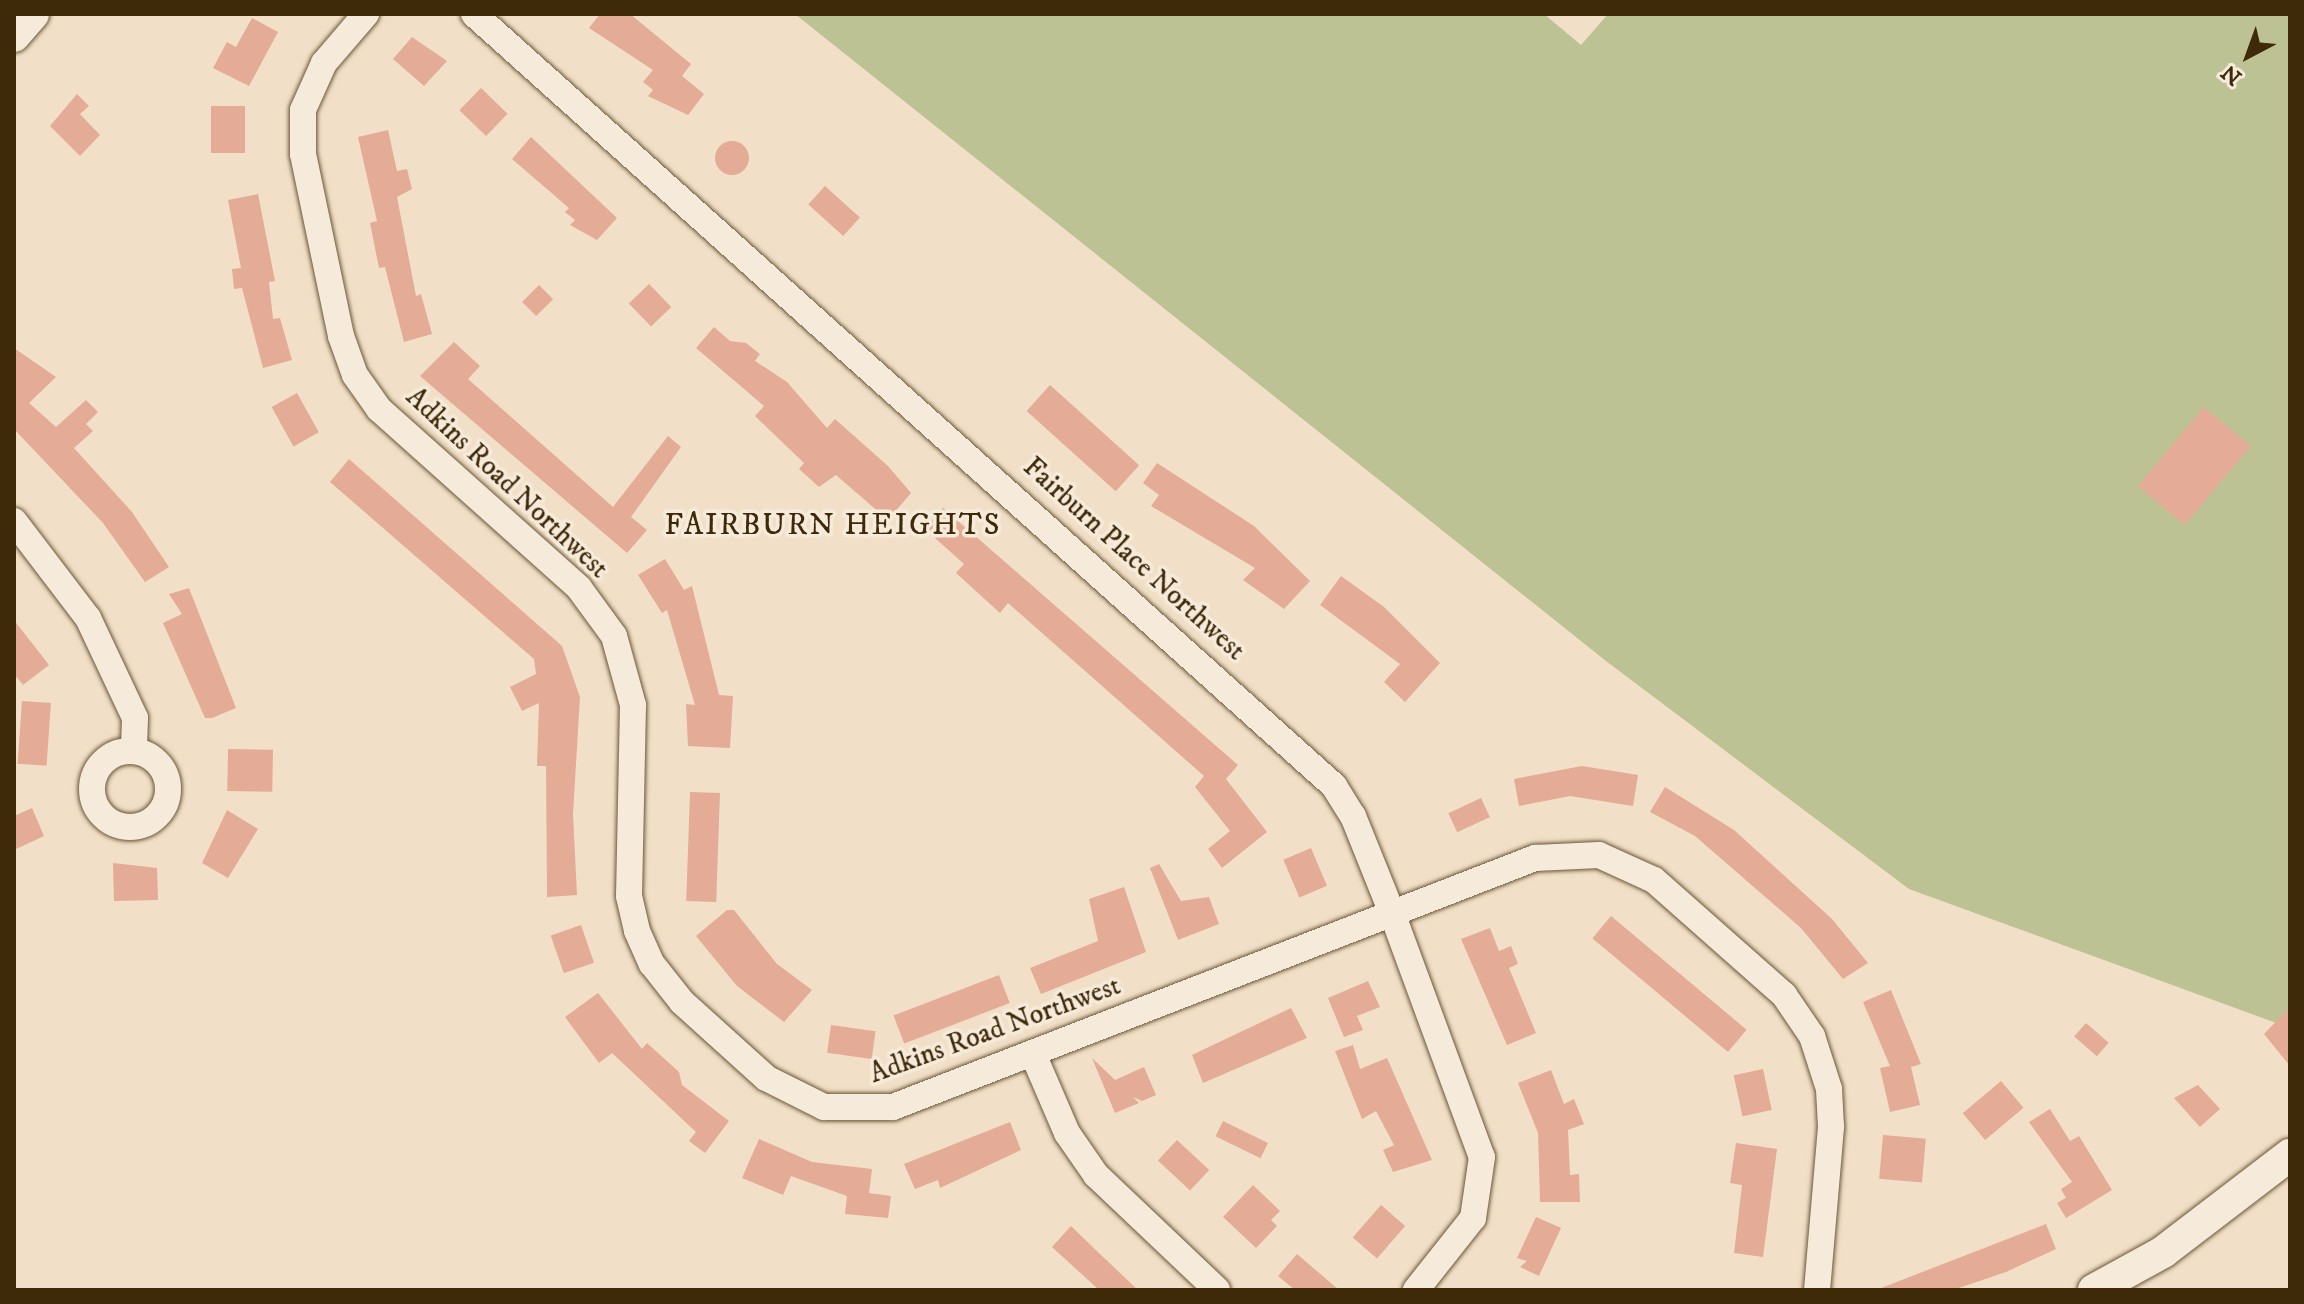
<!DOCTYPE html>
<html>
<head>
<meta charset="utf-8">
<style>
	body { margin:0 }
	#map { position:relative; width:2304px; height:1304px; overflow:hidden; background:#f1e0c7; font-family:"IM FELL DW Pica",serif }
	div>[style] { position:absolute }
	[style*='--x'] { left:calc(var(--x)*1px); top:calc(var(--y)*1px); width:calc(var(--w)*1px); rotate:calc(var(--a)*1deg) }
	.green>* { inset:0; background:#bcc294 }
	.building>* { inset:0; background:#e4ab96; transform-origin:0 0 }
	.round { border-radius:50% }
	.roads { filter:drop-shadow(0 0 2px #6b5738) drop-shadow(0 0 2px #6b5738) }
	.minor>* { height:26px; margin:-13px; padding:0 13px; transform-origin:13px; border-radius:13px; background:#f6ebdb }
	.minor>.ring { margin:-13px; padding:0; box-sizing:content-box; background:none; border:26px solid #f6ebdb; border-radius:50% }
	.tertiary>* { height:32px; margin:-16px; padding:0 16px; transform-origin:16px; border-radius:16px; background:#f6ebdb }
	span { translate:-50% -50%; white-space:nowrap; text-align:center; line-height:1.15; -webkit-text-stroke:7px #f6ebdb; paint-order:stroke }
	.street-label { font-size:28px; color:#3e2909 }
	.neighbourhood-label { font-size:30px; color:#3e2909; letter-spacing:2px }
	.frame { position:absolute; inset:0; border:16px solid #3e2909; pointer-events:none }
	.north { position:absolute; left:2208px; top:16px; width:80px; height:80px; -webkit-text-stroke:6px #f6ebdb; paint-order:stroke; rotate:221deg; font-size:22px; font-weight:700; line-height:32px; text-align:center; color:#3e2909 }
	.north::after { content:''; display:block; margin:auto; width:28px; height:36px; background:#3e2909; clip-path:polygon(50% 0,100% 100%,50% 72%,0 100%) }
</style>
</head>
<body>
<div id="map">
	<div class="green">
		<div style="clip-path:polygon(795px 14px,1544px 14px,1581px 45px,1608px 14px,2290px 14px,2290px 1028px,1909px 889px,1606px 661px)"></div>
	</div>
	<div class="building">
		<div style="clip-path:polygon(600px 14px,630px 14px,691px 64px,682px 76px,704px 94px,688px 115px,648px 96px,653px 90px,643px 82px,653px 70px,589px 28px)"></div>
		<div style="clip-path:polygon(252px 18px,278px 32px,249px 86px,213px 68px,227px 42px,236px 47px)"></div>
		<div style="clip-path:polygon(412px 37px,447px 61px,424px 86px,393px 59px)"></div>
		<div style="left:481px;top:88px;width:37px;height:31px;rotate:44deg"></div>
		<div style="clip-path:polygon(77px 94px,89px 106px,80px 114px,100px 135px,80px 156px,50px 126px)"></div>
		<div style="left:211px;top:106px;width:34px;height:47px"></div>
		<div style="clip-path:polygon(388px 130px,397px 171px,407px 169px,412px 189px,397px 197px,416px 296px,421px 294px,432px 334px,404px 342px,385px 267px,379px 268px,370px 223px,377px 221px,358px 137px)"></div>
		<div style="clip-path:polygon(531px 137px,617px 218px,597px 240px,570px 225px,575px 220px,565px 212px,569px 208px,512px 159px)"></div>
		<div class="round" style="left:715px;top:141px;width:34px;height:34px"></div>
		<div style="left:825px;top:186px;width:47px;height:25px;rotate:42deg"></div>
		<div style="clip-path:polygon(258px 194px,275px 281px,269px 282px,273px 319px,280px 318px,292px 360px,263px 368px,242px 288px,234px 289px,232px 269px,241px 268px,228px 200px)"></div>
		<div style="left:649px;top:284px;width:32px;height:28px;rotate:46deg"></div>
		<div style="left:539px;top:285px;width:20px;height:24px;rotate:45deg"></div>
		<div style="clip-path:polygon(714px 327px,730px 341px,746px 343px,760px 354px,755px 361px,787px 382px,827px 428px,835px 419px,888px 466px,911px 493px,888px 520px,836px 475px,819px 487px,799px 469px,804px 463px,755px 416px,764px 406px,696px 348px)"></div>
		<div style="clip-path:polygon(454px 342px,480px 366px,468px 379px,613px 507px,668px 436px,681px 447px,631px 517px,647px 530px,627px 553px,420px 376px)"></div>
		<div style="clip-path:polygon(14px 348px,56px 377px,29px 403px,56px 427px,86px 400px,98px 412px,86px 424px,93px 431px,74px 448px,132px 512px,169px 567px,145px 582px,103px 523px,14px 429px)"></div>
		<div style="left:1050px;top:385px;width:120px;height:35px;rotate:42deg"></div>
		<div style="left:297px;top:393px;width:45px;height:29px;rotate:61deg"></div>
		<div style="left:2204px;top:407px;width:61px;height:103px;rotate:40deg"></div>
		<div style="clip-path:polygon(349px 459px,562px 646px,580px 697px,573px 814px,577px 895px,547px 897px,546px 766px,537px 766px,539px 703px,522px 711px,510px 687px,536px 674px,534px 659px,330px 482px)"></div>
		<div style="clip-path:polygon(1157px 463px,1254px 526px,1310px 581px,1284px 609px,1243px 580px,1255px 568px,1151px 506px,1159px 495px,1143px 483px)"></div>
		<div style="clip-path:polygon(943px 508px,1238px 765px,1226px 779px,1267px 832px,1222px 868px,1208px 849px,1230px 831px,1195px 787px,1204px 776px,1008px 603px,1000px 613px,956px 573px,964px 564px,925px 529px)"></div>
		<div style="clip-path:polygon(665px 559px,684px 590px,692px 586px,719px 695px,733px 696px,730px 748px,688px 746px,686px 704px,695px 705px,667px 610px,662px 613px,638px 575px)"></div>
		<div style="clip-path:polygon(1341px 576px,1384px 607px,1440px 663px,1405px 702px,1384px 682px,1400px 664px,1320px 605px)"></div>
		<div style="clip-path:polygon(189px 588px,236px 708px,212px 718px,205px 718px,163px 623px,182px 614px,169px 594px)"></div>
		<div style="clip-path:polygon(14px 620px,49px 665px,23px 685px,14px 674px)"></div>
		<div style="left:22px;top:701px;width:29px;height:63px;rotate:4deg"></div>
		<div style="left:228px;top:749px;width:45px;height:42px;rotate:1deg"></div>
		<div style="clip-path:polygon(1582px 766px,1638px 775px,1633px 806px,1570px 796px,1519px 806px,1514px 779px)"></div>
		<div style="clip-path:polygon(1665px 787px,1734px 830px,1832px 919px,1868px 963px,1843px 979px,1801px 928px,1695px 836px,1650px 812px)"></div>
		<div style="left:690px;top:792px;width:30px;height:109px;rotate:2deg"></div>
		<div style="left:1481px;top:798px;width:21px;height:36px;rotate:65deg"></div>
		<div style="clip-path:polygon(32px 808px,44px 836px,14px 850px,14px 816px)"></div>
		<div style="clip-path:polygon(227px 810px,258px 829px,228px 878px,202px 863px)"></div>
		<div style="left:1311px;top:848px;width:41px;height:30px;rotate:67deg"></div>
		<div style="clip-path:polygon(113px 863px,157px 868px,158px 900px,114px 901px)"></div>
		<div style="clip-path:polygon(1159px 864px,1181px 901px,1209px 897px,1219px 924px,1178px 940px,1150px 868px)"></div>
		<div style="clip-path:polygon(1124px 887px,1146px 952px,1041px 994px,1030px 968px,1098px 941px,1089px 899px)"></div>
		<div style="clip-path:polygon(727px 910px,734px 910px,777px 964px,812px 990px,784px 1022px,737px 986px,696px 936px)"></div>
		<div style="left:1611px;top:916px;width:177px;height:29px;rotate:40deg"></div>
		<div style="left:581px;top:925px;width:40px;height:32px;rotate:71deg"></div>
		<div style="clip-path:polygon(1490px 928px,1499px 951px,1511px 946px,1518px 964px,1509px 968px,1536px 1033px,1507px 1045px,1461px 939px)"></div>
		<div style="left:999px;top:975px;width:30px;height:113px;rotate:69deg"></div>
		<div style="clip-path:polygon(1368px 981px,1380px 1007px,1357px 1016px,1363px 1030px,1344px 1037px,1328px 998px)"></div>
		<div style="clip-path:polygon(1891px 990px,1921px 1064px,1911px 1067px,1920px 1105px,1890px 1112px,1880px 1068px,1890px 1066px,1863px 1002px)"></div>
		<div style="clip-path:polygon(598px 993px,642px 1049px,647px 1043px,679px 1072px,682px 1085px,729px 1121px,705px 1153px,689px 1141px,696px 1132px,612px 1053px,599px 1063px,565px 1017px)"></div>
		<div style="clip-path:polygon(2290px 1007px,2290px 1066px,2264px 1034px)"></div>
		<div style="clip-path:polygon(1291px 1008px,1307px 1038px,1203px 1083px,1192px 1055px)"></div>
		<div style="left:2086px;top:1023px;width:30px;height:18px;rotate:41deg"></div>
		<div style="left:831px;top:1025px;width:45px;height:28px;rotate:8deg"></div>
		<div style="clip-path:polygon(1353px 1045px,1360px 1069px,1387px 1058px,1432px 1160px,1393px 1172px,1383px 1150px,1394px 1145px,1376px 1111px,1362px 1119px,1335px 1051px)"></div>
		<div style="clip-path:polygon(1092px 1058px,1115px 1080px,1144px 1067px,1156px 1095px,1142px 1101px,1133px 1097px,1139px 1103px,1115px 1113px)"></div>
		<div style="left:1763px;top:1069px;width:42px;height:30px;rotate:78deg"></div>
		<div style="clip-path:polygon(1551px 1070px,1564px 1104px,1574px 1099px,1584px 1124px,1568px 1130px,1570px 1175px,1579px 1174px,1580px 1202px,1540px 1202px,1538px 1133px,1518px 1083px)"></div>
		<div style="left:2001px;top:1081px;width:35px;height:50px;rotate:50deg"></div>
		<div style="clip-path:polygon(2198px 1085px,2220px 1109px,2200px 1127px,2174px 1098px)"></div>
		<div style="clip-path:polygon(2050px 1109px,2070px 1141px,2079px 1136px,2112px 1190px,2066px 1218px,2057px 1203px,2066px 1198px,2061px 1189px,2072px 1182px,2029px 1122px)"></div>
		<div style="left:1223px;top:1121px;width:50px;height:17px;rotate:26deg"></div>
		<div style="clip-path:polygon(1010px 1122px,1021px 1150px,940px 1188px,938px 1180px,915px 1189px,904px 1164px)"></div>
		<div style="left:1883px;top:1135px;width:43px;height:44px;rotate:5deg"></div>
		<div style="clip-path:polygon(759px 1139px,812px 1162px,872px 1169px,869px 1193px,891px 1196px,888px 1218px,845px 1214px,847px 1196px,791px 1176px,783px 1195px,742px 1178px)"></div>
		<div style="left:1177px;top:1140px;width:44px;height:28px;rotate:43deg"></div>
		<div style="clip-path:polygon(1736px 1143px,1777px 1149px,1763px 1257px,1734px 1253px,1742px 1185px,1730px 1183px)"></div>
		<div style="clip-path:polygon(1253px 1185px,1280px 1211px,1271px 1220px,1277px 1226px,1256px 1248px,1223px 1217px)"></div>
		<div style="left:1381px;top:1205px;width:32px;height:43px;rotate:41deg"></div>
		<div style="clip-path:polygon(1536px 1217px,1561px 1228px,1539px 1276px,1520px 1267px,1527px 1261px,1517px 1258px)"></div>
		<div style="clip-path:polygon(2046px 1224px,2056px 1249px,2006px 1272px,1953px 1290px,1876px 1290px)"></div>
		<div style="clip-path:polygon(1071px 1226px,1101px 1255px,1138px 1290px,1099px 1290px,1052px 1247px)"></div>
		<div style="clip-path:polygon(1297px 1254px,1339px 1290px,1295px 1290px,1278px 1276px)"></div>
	</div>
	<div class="roads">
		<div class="minor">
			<div style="--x:366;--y:14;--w:65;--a:130.6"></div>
			<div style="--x:324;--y:63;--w:51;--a:114.1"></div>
			<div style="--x:303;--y:110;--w:44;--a:90"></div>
			<div style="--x:303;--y:154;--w:186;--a:78.2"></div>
			<div style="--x:341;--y:336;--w:41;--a:70.3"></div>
			<div style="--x:355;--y:375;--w:42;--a:54.8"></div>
			<div style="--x:379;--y:409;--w:268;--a:41.8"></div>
			<div style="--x:579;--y:588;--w:59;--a:53.9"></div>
			<div style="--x:614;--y:636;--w:72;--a:74.6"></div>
			<div style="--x:633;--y:705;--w:191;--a:91.2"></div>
			<div style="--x:629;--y:896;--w:36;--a:77"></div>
			<div style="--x:637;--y:931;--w:36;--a:66"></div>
			<div style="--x:652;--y:964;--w:48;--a:51.7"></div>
			<div style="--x:682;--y:1002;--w:113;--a:42.1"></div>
			<div style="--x:766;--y:1078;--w:65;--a:26.6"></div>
			<div style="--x:824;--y:1107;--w:69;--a:0"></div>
			<div style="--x:893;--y:1107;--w:689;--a:-21.2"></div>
			<div style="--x:1535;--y:858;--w:64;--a:-2.7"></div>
			<div style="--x:1599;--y:855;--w:60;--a:24.4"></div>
			<div style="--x:1654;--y:880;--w:174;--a:41.5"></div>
			<div style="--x:1784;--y:995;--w:50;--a:55.7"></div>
			<div style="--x:1812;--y:1036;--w:56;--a:72.2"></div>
			<div style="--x:1829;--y:1089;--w:38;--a:87"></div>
			<div style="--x:1831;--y:1127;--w:164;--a:94.9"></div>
			<div style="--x:474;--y:14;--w:1156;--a:41.91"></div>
			<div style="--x:1334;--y:786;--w:36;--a:58"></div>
			<div style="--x:1353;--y:816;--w:105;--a:68.1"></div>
			<div style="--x:1392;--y:913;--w:260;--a:69.8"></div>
			<div style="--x:1482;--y:1157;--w:62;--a:98.4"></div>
			<div style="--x:1473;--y:1218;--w:92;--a:128.4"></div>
			<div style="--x:14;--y:521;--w:122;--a:52.7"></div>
			<div style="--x:88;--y:618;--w:110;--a:64.8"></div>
			<div style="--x:135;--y:718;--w:32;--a:92"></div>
			<div class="ring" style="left:92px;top:751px;width:50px;height:50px"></div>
			<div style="--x:1033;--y:1054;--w:86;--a:66.7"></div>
			<div style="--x:1067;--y:1133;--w:51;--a:55.4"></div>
			<div style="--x:1096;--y:1175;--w:167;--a:43.5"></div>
		</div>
		<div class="tertiary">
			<div style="--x:14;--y:36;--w:29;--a:-49"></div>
			<div style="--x:2094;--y:1290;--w:79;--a:-28.8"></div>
			<div style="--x:2163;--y:1252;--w:160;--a:-37.4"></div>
		</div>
	</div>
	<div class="street-label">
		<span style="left:507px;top:483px;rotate:43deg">Adkins Road Northwest</span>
		<span style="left:1134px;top:559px;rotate:42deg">Fairburn Place Northwest</span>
		<span style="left:995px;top:1030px;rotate:-20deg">Adkins Road Northwest</span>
	</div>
	<div class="neighbourhood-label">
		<span style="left:833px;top:526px">FAIRBURN HEIGHTS</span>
	</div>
	<div class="frame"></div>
	<div class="north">N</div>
</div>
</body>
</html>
